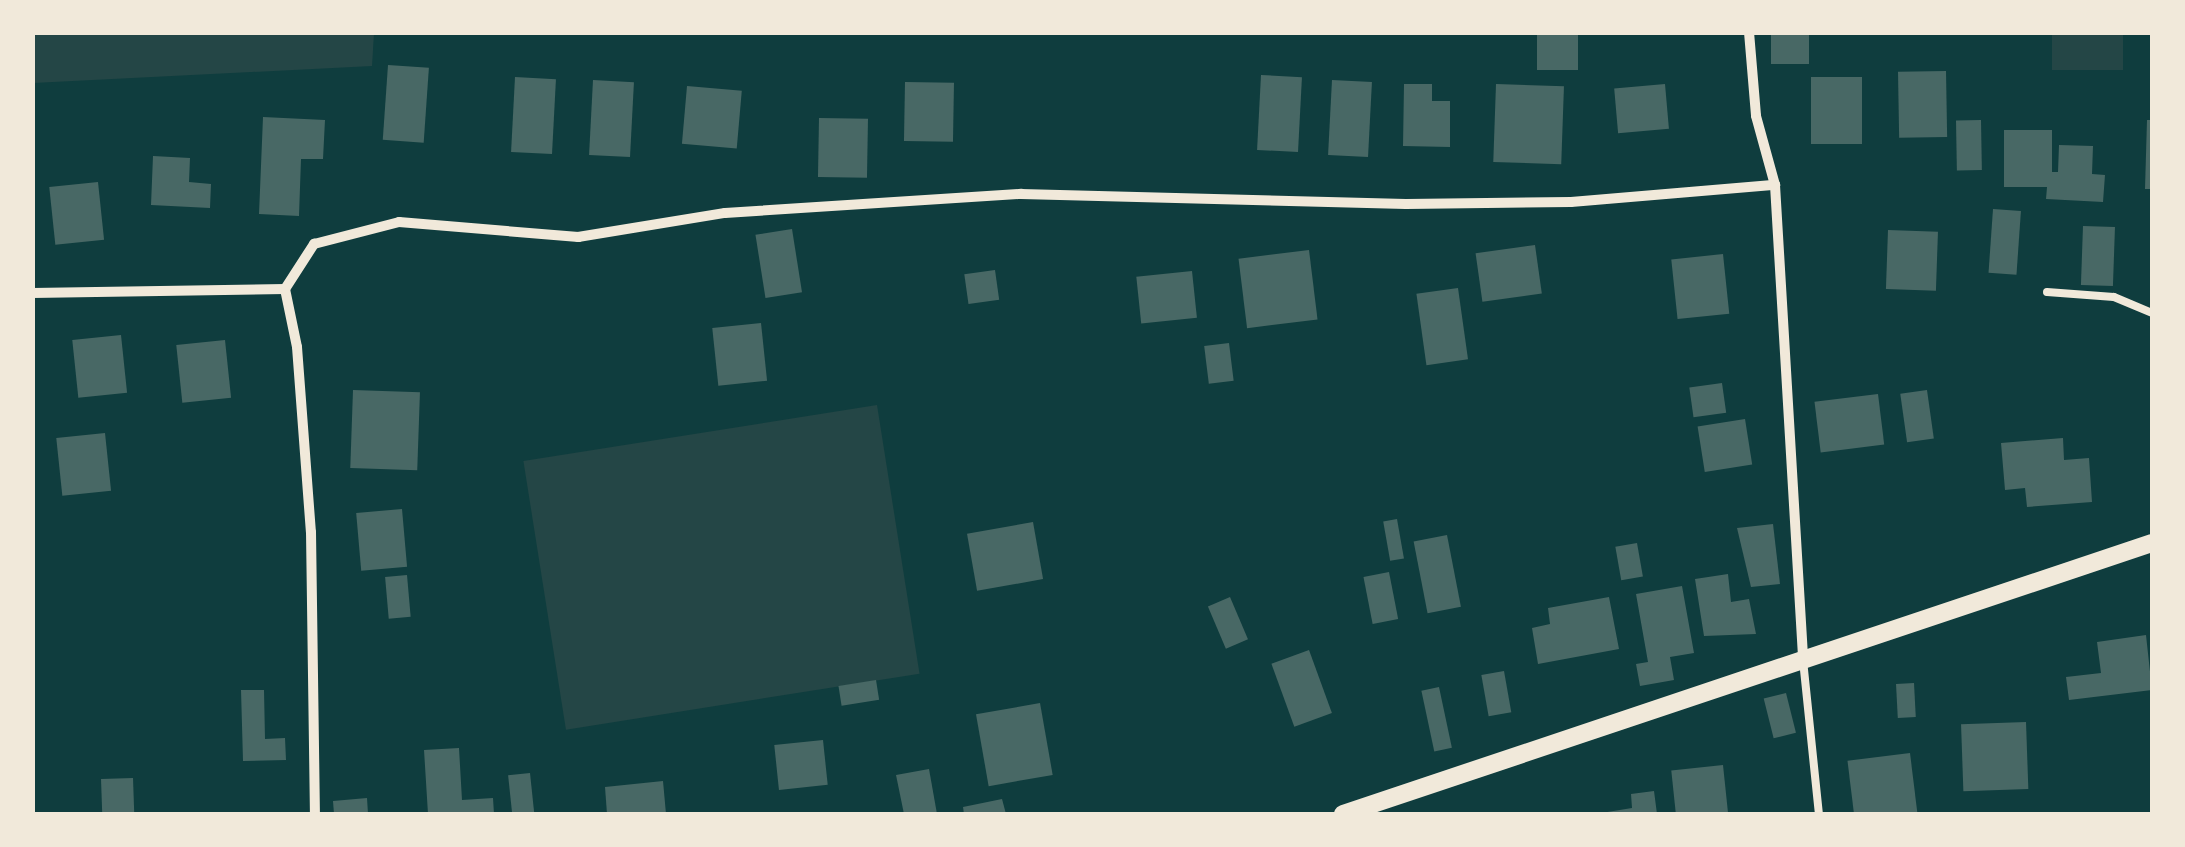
<!DOCTYPE html>
<html>
<head>
<meta charset="utf-8">
<style>
	body { margin:0 }
	#map { position:relative; width:2185px; height:847px; overflow:hidden; background:#0f3d3e; font-family:"Exo 2",sans-serif }
	div>[style] { position:absolute }
	[style*='--x'] { left:calc(var(--x)*1px); top:calc(var(--y)*1px); width:calc(var(--w)*1px); rotate:calc(var(--a)*1deg) }
	.green>* { inset:0; background:#244646; transform-origin:0 0 }
	.building>* { inset:0; background:#486865; transform-origin:0 0 }
	.service>* { height:8px; margin:-4px; padding:0 4px; transform-origin:4px; border-radius:4px; background:#f1e9da }
	.minor>* { height:10px; margin:-5px; padding:0 5px; transform-origin:5px; border-radius:5px; background:#f1e9da }
	.tertiary>* { height:18px; margin:-9px; padding:0 9px; transform-origin:9px; border-radius:9px; background:#f1e9da }
	span { translate:-50% -50%; white-space:nowrap; text-align:center; line-height:1.15; -webkit-text-stroke:8px #f1e9da; paint-order:stroke }
	.frame { position:absolute; inset:0; border:35px solid #f1e9da; pointer-events:none }
</style>
</head>
<body>
<div id="map">
	<div class="green">
		<div style="clip-path:polygon(33px 32px,374px 32px,374px 33px,372px 66px,33px 83px)"></div>
		<div style="left:2052px;top:33px;width:71px;height:37px"></div>
		<div style="left:877px;top:405px;width:272px;height:358px;rotate:81deg"></div>
	</div>
	<div class="building">
		<div style="left:1537px;top:32px;width:41px;height:38px"></div>
		<div style="left:1771px;top:32px;width:38px;height:32px"></div>
		<div style="left:388px;top:65px;width:41px;height:75px;rotate:4deg"></div>
		<div style="left:1946px;top:71px;width:66px;height:48px;rotate:89deg"></div>
		<div style="left:1261px;top:75px;width:41px;height:75px;rotate:3deg"></div>
		<div style="left:515px;top:77px;width:41px;height:75px;rotate:3deg"></div>
		<div style="left:1811px;top:77px;width:51px;height:67px"></div>
		<div style="left:593px;top:80px;width:41px;height:75px;rotate:3deg"></div>
		<div style="left:1332px;top:80px;width:40px;height:75px;rotate:3deg"></div>
		<div style="left:905px;top:82px;width:49px;height:59px;rotate:1deg"></div>
		<div style="clip-path:polygon(1404px 84px,1432px 84px,1432px 101px,1450px 101px,1450px 147px,1403px 146px)"></div>
		<div style="left:1496px;top:84px;width:68px;height:78px;rotate:2deg"></div>
		<div style="left:1665px;top:84px;width:45px;height:51px;rotate:85deg"></div>
		<div style="left:687px;top:86px;width:55px;height:58px;rotate:5deg"></div>
		<div style="clip-path:polygon(263px 117px,325px 120px,323px 159px,301px 159px,299px 216px,259px 214px)"></div>
		<div style="left:819px;top:118px;width:49px;height:59px;rotate:1deg"></div>
		<div style="left:1981px;top:120px;width:50px;height:25px;rotate:89deg"></div>
		<div style="clip-path:polygon(2147px 120px,2152px 120px,2152px 189px,2145px 189px)"></div>
		<div style="clip-path:polygon(2004px 130px,2052px 130px,2052px 172px,2058px 172px,2059px 145px,2093px 146px,2092px 174px,2105px 175px,2103px 202px,2046px 199px,2047px 187px,2004px 187px)"></div>
		<div style="clip-path:polygon(153px 156px,190px 158px,189px 182px,211px 184px,210px 208px,151px 205px)"></div>
		<div style="left:98px;top:182px;width:58px;height:49px;rotate:84deg"></div>
		<div style="left:1993px;top:209px;width:28px;height:64px;rotate:4deg"></div>
		<div style="left:2083px;top:226px;width:32px;height:59px;rotate:2deg"></div>
		<div style="left:792px;top:229px;width:64px;height:37px;rotate:81deg"></div>
		<div style="left:1888px;top:230px;width:50px;height:59px;rotate:2deg"></div>
		<div style="left:1535px;top:245px;width:49px;height:60px;rotate:82deg"></div>
		<div style="left:1309px;top:250px;width:70px;height:71px;rotate:83deg"></div>
		<div style="left:1723px;top:254px;width:60px;height:52px;rotate:84deg"></div>
		<div style="left:995px;top:270px;width:30px;height:31px;rotate:82deg"></div>
		<div style="left:1192px;top:271px;width:47px;height:56px;rotate:84deg"></div>
		<div style="left:1458px;top:288px;width:72px;height:42px;rotate:82deg"></div>
		<div style="left:761px;top:323px;width:58px;height:49px;rotate:84deg"></div>
		<div style="left:121px;top:335px;width:58px;height:49px;rotate:84deg"></div>
		<div style="left:225px;top:340px;width:58px;height:49px;rotate:84deg"></div>
		<div style="left:1229px;top:343px;width:38px;height:25px;rotate:83deg"></div>
		<div style="left:1722px;top:383px;width:30px;height:33px;rotate:82deg"></div>
		<div style="left:353px;top:390px;width:67px;height:78px;rotate:2deg"></div>
		<div style="left:1927px;top:390px;width:49px;height:27px;rotate:82deg"></div>
		<div style="left:1878px;top:394px;width:51px;height:64px;rotate:83deg"></div>
		<div style="left:1745px;top:419px;width:46px;height:48px;rotate:81deg"></div>
		<div style="left:105px;top:433px;width:58px;height:49px;rotate:84deg"></div>
		<div style="clip-path:polygon(2063px 438px,2064px 460px,2089px 458px,2092px 502px,2027px 507px,2025px 488px,2005px 490px,2001px 443px)"></div>
		<div style="left:402px;top:509px;width:58px;height:46px;rotate:85deg"></div>
		<div style="left:1397px;top:519px;width:40px;height:14px;rotate:80deg"></div>
		<div style="left:1033px;top:522px;width:58px;height:67px;rotate:80deg"></div>
		<div style="clip-path:polygon(1773px 524px,1780px 584px,1751px 587px,1737px 528px)"></div>
		<div style="left:1447px;top:535px;width:73px;height:34px;rotate:79deg"></div>
		<div style="left:1637px;top:543px;width:34px;height:22px;rotate:80deg"></div>
		<div style="left:1389px;top:572px;width:48px;height:26px;rotate:79deg"></div>
		<div style="clip-path:polygon(1728px 574px,1731px 602px,1749px 599px,1756px 634px,1704px 636px,1695px 579px)"></div>
		<div style="left:407px;top:575px;width:42px;height:22px;rotate:85deg"></div>
		<div style="clip-path:polygon(1682px 586px,1694px 653px,1670px 657px,1674px 680px,1640px 686px,1636px 664px,1648px 662px,1636px 594px)"></div>
		<div style="left:1230px;top:597px;width:46px;height:24px;rotate:67deg"></div>
		<div style="clip-path:polygon(1609px 597px,1619px 649px,1538px 664px,1532px 628px,1550px 624px,1548px 608px)"></div>
		<div style="clip-path:polygon(2146px 635px,2152px 690px,2069px 700px,2066px 677px,2101px 673px,2097px 642px)"></div>
		<div style="left:1309px;top:650px;width:67px;height:40px;rotate:70deg"></div>
		<div style="left:1504px;top:671px;width:42px;height:23px;rotate:80deg"></div>
		<div style="left:876px;top:680px;width:20px;height:38px;rotate:81deg"></div>
		<div style="left:1914px;top:683px;width:34px;height:18px;rotate:87deg"></div>
		<div style="left:1439px;top:687px;width:62px;height:18px;rotate:78deg"></div>
		<div style="clip-path:polygon(241px 690px,264px 690px,265px 739px,285px 738px,286px 760px,243px 761px)"></div>
		<div style="left:1786px;top:693px;width:41px;height:23px;rotate:76deg"></div>
		<div style="left:1040px;top:703px;width:73px;height:65px;rotate:80deg"></div>
		<div style="left:2026px;top:722px;width:67px;height:65px;rotate:88deg"></div>
		<div style="left:823px;top:740px;width:45px;height:49px;rotate:84deg"></div>
		<div style="clip-path:polygon(459px 748px,462px 800px,493px 798px,494px 814px,428px 814px,424px 750px)"></div>
		<div style="left:1910px;top:753px;width:61px;height:63px;rotate:83deg"></div>
		<div style="left:1723px;top:765px;width:49px;height:52px;rotate:84deg"></div>
		<div style="clip-path:polygon(929px 769px,937px 814px,904px 814px,896px 775px)"></div>
		<div style="left:530px;top:773px;width:41px;height:22px;rotate:84deg"></div>
		<div style="left:133px;top:778px;width:36px;height:32px;rotate:88deg"></div>
		<div style="clip-path:polygon(663px 781px,666px 814px,607px 814px,605px 787px)"></div>
		<div style="clip-path:polygon(1654px 791px,1657px 814px,1595px 814px,1632px 808px,1631px 794px)"></div>
		<div style="clip-path:polygon(367px 798px,368px 814px,334px 814px,333px 801px)"></div>
		<div style="clip-path:polygon(1002px 799px,1006px 814px,964px 814px,963px 807px)"></div>
	</div>
	<div class="service">
		<div style="--x:2047;--y:292;--w:67;--a:4.3"></div>
		<div style="--x:2114;--y:297;--w:41;--a:22.8"></div>
		<div style="--x:1803;--y:660;--w:155;--a:84.1"></div>
	</div>
	<div class="minor">
		<div style="--x:1749;--y:32;--w:84;--a:85.2"></div>
		<div style="--x:1756;--y:116;--w:72;--a:74.6"></div>
		<div style="--x:1775;--y:185;--w:476;--a:86.6"></div>
		<div style="--x:285;--y:289;--w:59;--a:78.3"></div>
		<div style="--x:297;--y:347;--w:186;--a:85.7"></div>
		<div style="--x:311;--y:532;--w:282;--a:89.2"></div>
		<div style="--x:32;--y:293;--w:253;--a:-0.9"></div>
		<div style="--x:285;--y:289;--w:54;--a:-57.2"></div>
		<div style="--x:314;--y:244;--w:88;--a:-14.5"></div>
		<div style="--x:399;--y:222;--w:180;--a:4.8"></div>
		<div style="--x:578;--y:237;--w:149;--a:-9.3"></div>
		<div style="--x:725;--y:213;--w:297;--a:-3.7"></div>
		<div style="--x:1021;--y:194;--w:385;--a:1.5"></div>
		<div style="--x:1406;--y:204;--w:165;--a:-0.7"></div>
		<div style="--x:1571;--y:202;--w:205;--a:-4.8"></div>
	</div>
	<div class="tertiary">
		<div style="--x:1343;--y:814;--w:853;--a:-18.52"></div>
	</div>
	<div class="frame"></div>
</div>
</body>
</html>
